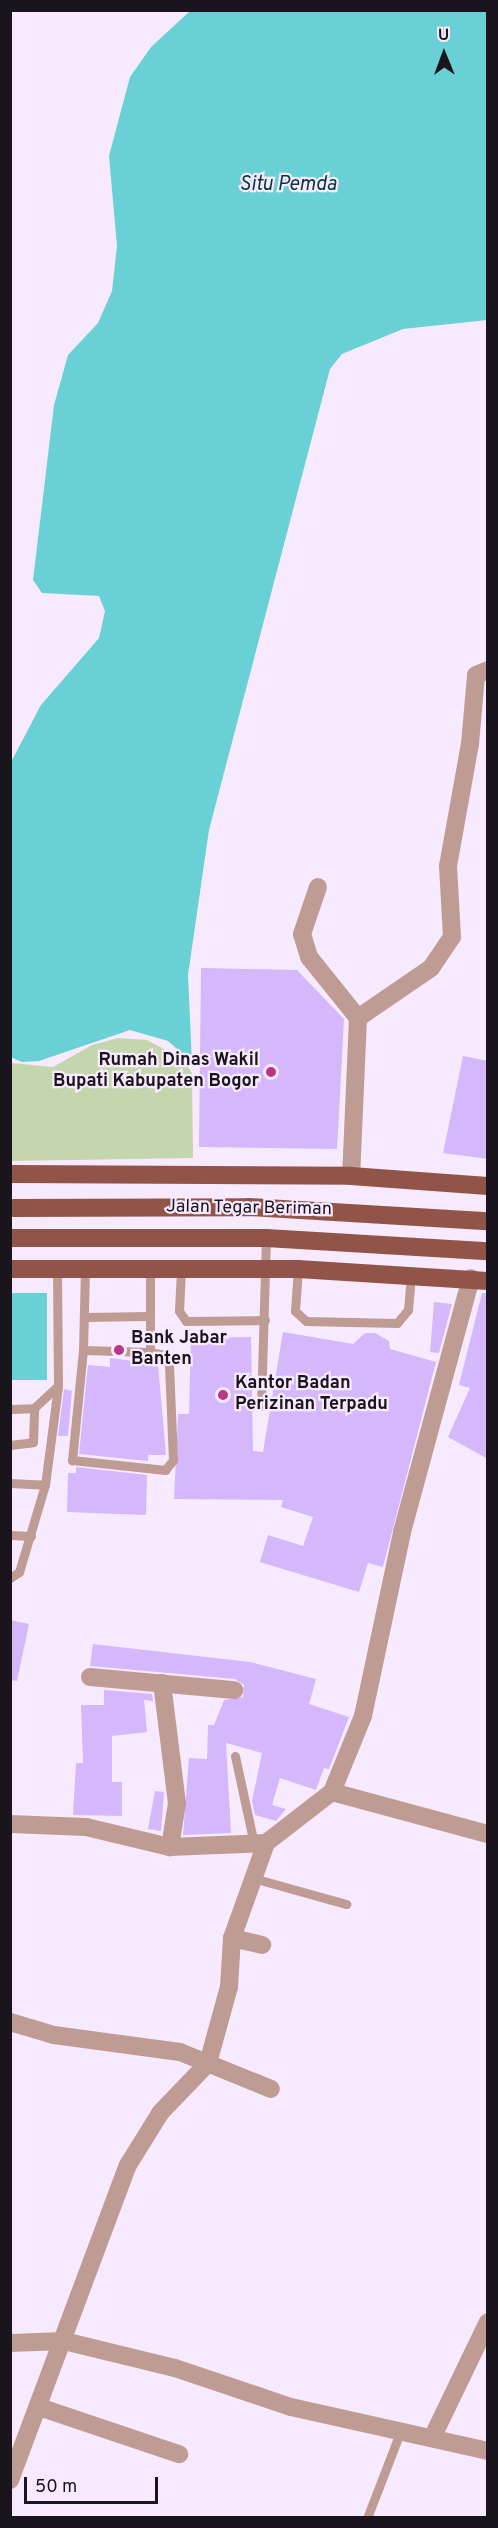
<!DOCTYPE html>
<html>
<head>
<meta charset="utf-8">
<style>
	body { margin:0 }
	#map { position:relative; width:498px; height:2528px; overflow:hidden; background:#f8eafe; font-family:Overpass,sans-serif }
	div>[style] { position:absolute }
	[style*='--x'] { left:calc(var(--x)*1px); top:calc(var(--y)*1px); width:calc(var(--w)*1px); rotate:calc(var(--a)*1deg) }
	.green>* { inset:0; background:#c3d6ae }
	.water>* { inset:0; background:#69d1d5; transform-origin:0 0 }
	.building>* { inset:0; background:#d4b8fb }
	.lane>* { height:9px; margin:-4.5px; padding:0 4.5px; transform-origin:4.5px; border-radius:4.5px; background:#bf9c93 }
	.street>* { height:18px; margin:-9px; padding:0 9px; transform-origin:9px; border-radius:9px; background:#bf9c93 }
	.primary>* { height:18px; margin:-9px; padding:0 9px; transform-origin:9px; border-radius:9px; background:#905548 }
	.dots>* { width:16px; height:16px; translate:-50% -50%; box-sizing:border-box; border:3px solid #f8eafe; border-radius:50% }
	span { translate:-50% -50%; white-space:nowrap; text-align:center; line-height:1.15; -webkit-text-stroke:4.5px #f8eafe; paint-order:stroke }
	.poi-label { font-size:18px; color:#1a141d; font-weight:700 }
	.right { translate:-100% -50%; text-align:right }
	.left { translate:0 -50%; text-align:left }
	.street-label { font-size:18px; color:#1a141d }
	.water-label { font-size:20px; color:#04393b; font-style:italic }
	.frame { position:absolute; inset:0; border:12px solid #1a141d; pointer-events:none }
	.north { position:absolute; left:414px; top:24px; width:60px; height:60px; -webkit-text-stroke:4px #f8eafe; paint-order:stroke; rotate:359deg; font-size:16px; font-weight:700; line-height:24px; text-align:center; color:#1a141d }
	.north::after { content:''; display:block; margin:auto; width:21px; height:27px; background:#1a141d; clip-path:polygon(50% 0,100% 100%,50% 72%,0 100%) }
	.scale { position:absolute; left:24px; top:2477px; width:134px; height:27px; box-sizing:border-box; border:3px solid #1a141d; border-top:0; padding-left:8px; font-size:18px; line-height:21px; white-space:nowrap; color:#1a141d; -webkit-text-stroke:4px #f8eafe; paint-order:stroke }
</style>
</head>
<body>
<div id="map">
	<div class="green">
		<div style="clip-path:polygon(118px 1038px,147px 1040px,184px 1060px,192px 1073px,193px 1158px,11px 1161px,11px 1063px,53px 1067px,92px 1045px)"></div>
	</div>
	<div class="water">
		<div style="clip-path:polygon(190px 11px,487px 11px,487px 320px,403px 329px,342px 354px,330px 369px,209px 830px,188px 975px,192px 1062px,168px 1041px,130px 1030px,39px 1061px,22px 1062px,10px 1057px,11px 762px,41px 705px,99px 638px,105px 611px,99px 596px,42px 593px,33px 580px,54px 405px,68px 355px,98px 323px,112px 291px,117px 246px,109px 156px,130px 77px,151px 47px)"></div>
		<div style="left:11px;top:1293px;width:36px;height:87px"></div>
	</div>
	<div class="building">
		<div style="clip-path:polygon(201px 968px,297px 970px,344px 1019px,337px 1149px,199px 1147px)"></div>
		<div style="clip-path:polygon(463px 1056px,488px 1061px,488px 1159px,443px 1153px)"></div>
		<div style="clip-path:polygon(482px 1293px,488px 1293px,488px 1459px,448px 1437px,470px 1388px,459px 1385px)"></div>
		<div style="clip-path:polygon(434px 1302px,452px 1304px,439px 1353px,430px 1352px)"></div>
		<div style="clip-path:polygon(283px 1332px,353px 1344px,365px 1333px,375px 1333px,389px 1341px,390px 1349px,436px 1362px,383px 1567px,368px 1563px,359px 1592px,260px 1562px,268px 1535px,303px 1546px,313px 1517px,281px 1507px,283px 1500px,174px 1499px,178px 1414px,189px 1414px,191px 1338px,251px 1337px,253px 1451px,263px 1452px)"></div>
		<div style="clip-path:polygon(110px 1358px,158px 1364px,166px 1455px,148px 1455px,148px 1461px,79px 1454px,88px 1365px,110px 1367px)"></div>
		<div style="clip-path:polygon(64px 1389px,72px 1391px,68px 1436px,58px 1436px)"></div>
		<div style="clip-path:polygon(76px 1467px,147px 1475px,146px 1515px,67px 1512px,68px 1473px,76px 1473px)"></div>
		<div style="clip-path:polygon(10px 1620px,29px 1624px,17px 1681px,10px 1680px)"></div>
		<div style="clip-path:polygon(93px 1644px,250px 1662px,316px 1679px,309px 1704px,349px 1717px,329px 1769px,324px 1768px,316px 1790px,280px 1778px,272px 1805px,286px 1809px,276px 1821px,255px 1815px,252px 1801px,262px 1753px,226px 1743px,231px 1833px,183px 1835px,189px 1758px,207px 1759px,208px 1725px,214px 1725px,224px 1700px,243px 1697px,244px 1685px,235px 1679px,90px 1666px)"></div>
		<div style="clip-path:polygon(104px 1690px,152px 1694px,153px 1701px,144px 1700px,147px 1732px,112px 1736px,112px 1782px,122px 1782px,122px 1816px,73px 1815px,76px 1763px,83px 1763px,81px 1705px,104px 1705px)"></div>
		<div style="clip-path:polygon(155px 1791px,164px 1792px,161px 1831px,148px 1829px)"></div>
	</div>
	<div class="lane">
		<div style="--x:85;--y:1269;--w:81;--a:91.4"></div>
		<div style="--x:83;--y:1350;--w:67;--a:1.7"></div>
		<div style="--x:150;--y:1352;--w:83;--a:-90"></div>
		<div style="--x:181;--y:1269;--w:42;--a:92.7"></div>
		<div style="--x:179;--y:1311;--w:12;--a:55"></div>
		<div style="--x:186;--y:1321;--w:79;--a:-0.7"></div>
		<div style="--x:298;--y:1269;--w:42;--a:94.1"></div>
		<div style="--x:295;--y:1311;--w:15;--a:42"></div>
		<div style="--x:306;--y:1321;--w:91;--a:1.3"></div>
		<div style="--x:397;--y:1323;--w:17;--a:-50"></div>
		<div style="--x:408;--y:1310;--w:35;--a:-85"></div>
		<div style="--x:85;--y:1317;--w:64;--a:-0.9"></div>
		<div style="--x:83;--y:1350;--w:111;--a:95.7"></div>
		<div style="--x:72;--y:1460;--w:94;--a:6.1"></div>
		<div style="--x:165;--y:1470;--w:13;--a:-51"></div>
		<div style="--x:173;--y:1460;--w:96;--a:-92.4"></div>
		<div style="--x:169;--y:1364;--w:10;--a:-114"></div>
		<div style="--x:165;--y:1355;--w:15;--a:-169"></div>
		<div style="--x:261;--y:1406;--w:168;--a:-88.3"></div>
		<div style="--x:10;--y:1409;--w:24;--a:-2"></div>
		<div style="--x:34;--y:1408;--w:33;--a:-43"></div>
		<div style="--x:10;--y:1445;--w:23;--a:-7"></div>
		<div style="--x:33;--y:1442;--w:34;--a:-88"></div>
		<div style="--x:10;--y:1483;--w:35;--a:3"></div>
		<div style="--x:10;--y:1535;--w:21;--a:3"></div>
		<div style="--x:10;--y:1578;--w:11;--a:-34"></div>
		<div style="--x:19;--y:1572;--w:91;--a:-73.4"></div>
		<div style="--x:45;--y:1485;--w:100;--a:-82.5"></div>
		<div style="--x:58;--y:1386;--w:117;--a:-90.5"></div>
		<div style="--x:235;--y:1756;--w:90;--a:77.8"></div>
		<div style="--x:253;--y:1878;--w:97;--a:15.6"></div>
		<div style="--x:367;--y:2518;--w:94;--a:-68.9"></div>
	</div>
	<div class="street">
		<div style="--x:318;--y:887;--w:50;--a:108.8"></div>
		<div style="--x:302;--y:934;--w:24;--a:73"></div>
		<div style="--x:309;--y:957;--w:78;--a:51.2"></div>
		<div style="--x:358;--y:1018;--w:158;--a:92.5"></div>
		<div style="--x:358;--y:1018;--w:88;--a:-34.4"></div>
		<div style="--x:431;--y:968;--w:37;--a:-56"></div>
		<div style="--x:452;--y:937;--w:71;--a:-93.2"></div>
		<div style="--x:448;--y:866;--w:124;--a:-79.8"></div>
		<div style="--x:470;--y:744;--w:69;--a:-85"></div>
		<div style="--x:476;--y:675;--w:13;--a:-23"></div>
		<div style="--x:90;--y:1677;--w:145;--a:5.2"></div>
		<div style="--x:162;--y:1683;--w:121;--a:82.9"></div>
		<div style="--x:177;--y:1803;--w:45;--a:99"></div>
		<div style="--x:332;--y:1792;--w:162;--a:15.1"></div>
		<div style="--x:10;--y:1824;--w:76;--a:2.3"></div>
		<div style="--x:86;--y:1827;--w:86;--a:13.4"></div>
		<div style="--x:170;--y:1847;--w:96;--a:-2.4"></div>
		<div style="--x:232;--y:1938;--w:31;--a:13"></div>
		<div style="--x:10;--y:2022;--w:46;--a:16.5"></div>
		<div style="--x:54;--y:2035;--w:127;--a:7.7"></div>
		<div style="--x:180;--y:2052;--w:98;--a:22.1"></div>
		<div style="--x:10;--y:2343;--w:54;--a:-2.1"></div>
		<div style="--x:64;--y:2341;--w:114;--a:13.7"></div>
		<div style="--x:175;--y:2368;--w:122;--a:18.6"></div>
		<div style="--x:291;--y:2407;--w:202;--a:12.6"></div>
		<div style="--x:39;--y:2407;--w:148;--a:18.6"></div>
		<div style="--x:434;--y:2434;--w:124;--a:-64.3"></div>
		<div style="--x:10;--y:2480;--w:336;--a:-69.5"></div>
		<div style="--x:128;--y:2165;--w:62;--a:-58.1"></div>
		<div style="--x:161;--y:2112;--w:68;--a:-46.2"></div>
		<div style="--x:208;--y:2063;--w:79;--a:-74.6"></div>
		<div style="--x:229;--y:1987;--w:49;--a:-86.5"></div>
		<div style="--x:232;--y:1938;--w:101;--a:-70.3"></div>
		<div style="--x:266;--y:1843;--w:83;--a:-37.7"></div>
		<div style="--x:332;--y:1792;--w:82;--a:-67.8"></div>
		<div style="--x:363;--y:1716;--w:188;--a:-78"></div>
		<div style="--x:402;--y:1532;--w:263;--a:-74.8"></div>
	</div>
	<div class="primary">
		<div style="--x:10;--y:1174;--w:341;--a:0.3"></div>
		<div style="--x:351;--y:1176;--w:137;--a:4.2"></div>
		<div style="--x:10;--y:1208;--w:239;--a:-0.2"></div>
		<div style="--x:249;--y:1207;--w:239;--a:3.4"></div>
		<div style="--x:10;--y:1238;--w:256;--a:0"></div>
		<div style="--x:266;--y:1238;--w:222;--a:3.4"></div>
		<div style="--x:10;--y:1269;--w:288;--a:0"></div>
		<div style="--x:298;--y:1269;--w:190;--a:3.6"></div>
	</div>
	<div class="dots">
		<div style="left:271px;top:1072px;background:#b63784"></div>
		<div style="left:119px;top:1350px;background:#b63784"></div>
		<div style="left:223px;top:1395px;background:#b63784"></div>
	</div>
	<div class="poi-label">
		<span class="right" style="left:259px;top:1072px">Rumah Dinas Wakil<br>Bupati Kabupaten Bogor</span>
		<span class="left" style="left:131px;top:1350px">Bank Jabar<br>Banten</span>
		<span class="left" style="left:235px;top:1395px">Kantor Badan<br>Perizinan Terpadu</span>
	</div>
	<div class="street-label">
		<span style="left:249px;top:1209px;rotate:1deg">Jalan Tegar Beriman</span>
	</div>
	<div class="water-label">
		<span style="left:288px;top:185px">Situ Pemda</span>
	</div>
	<div class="frame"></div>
	<div class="north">U</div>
	<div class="scale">50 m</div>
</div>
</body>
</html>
